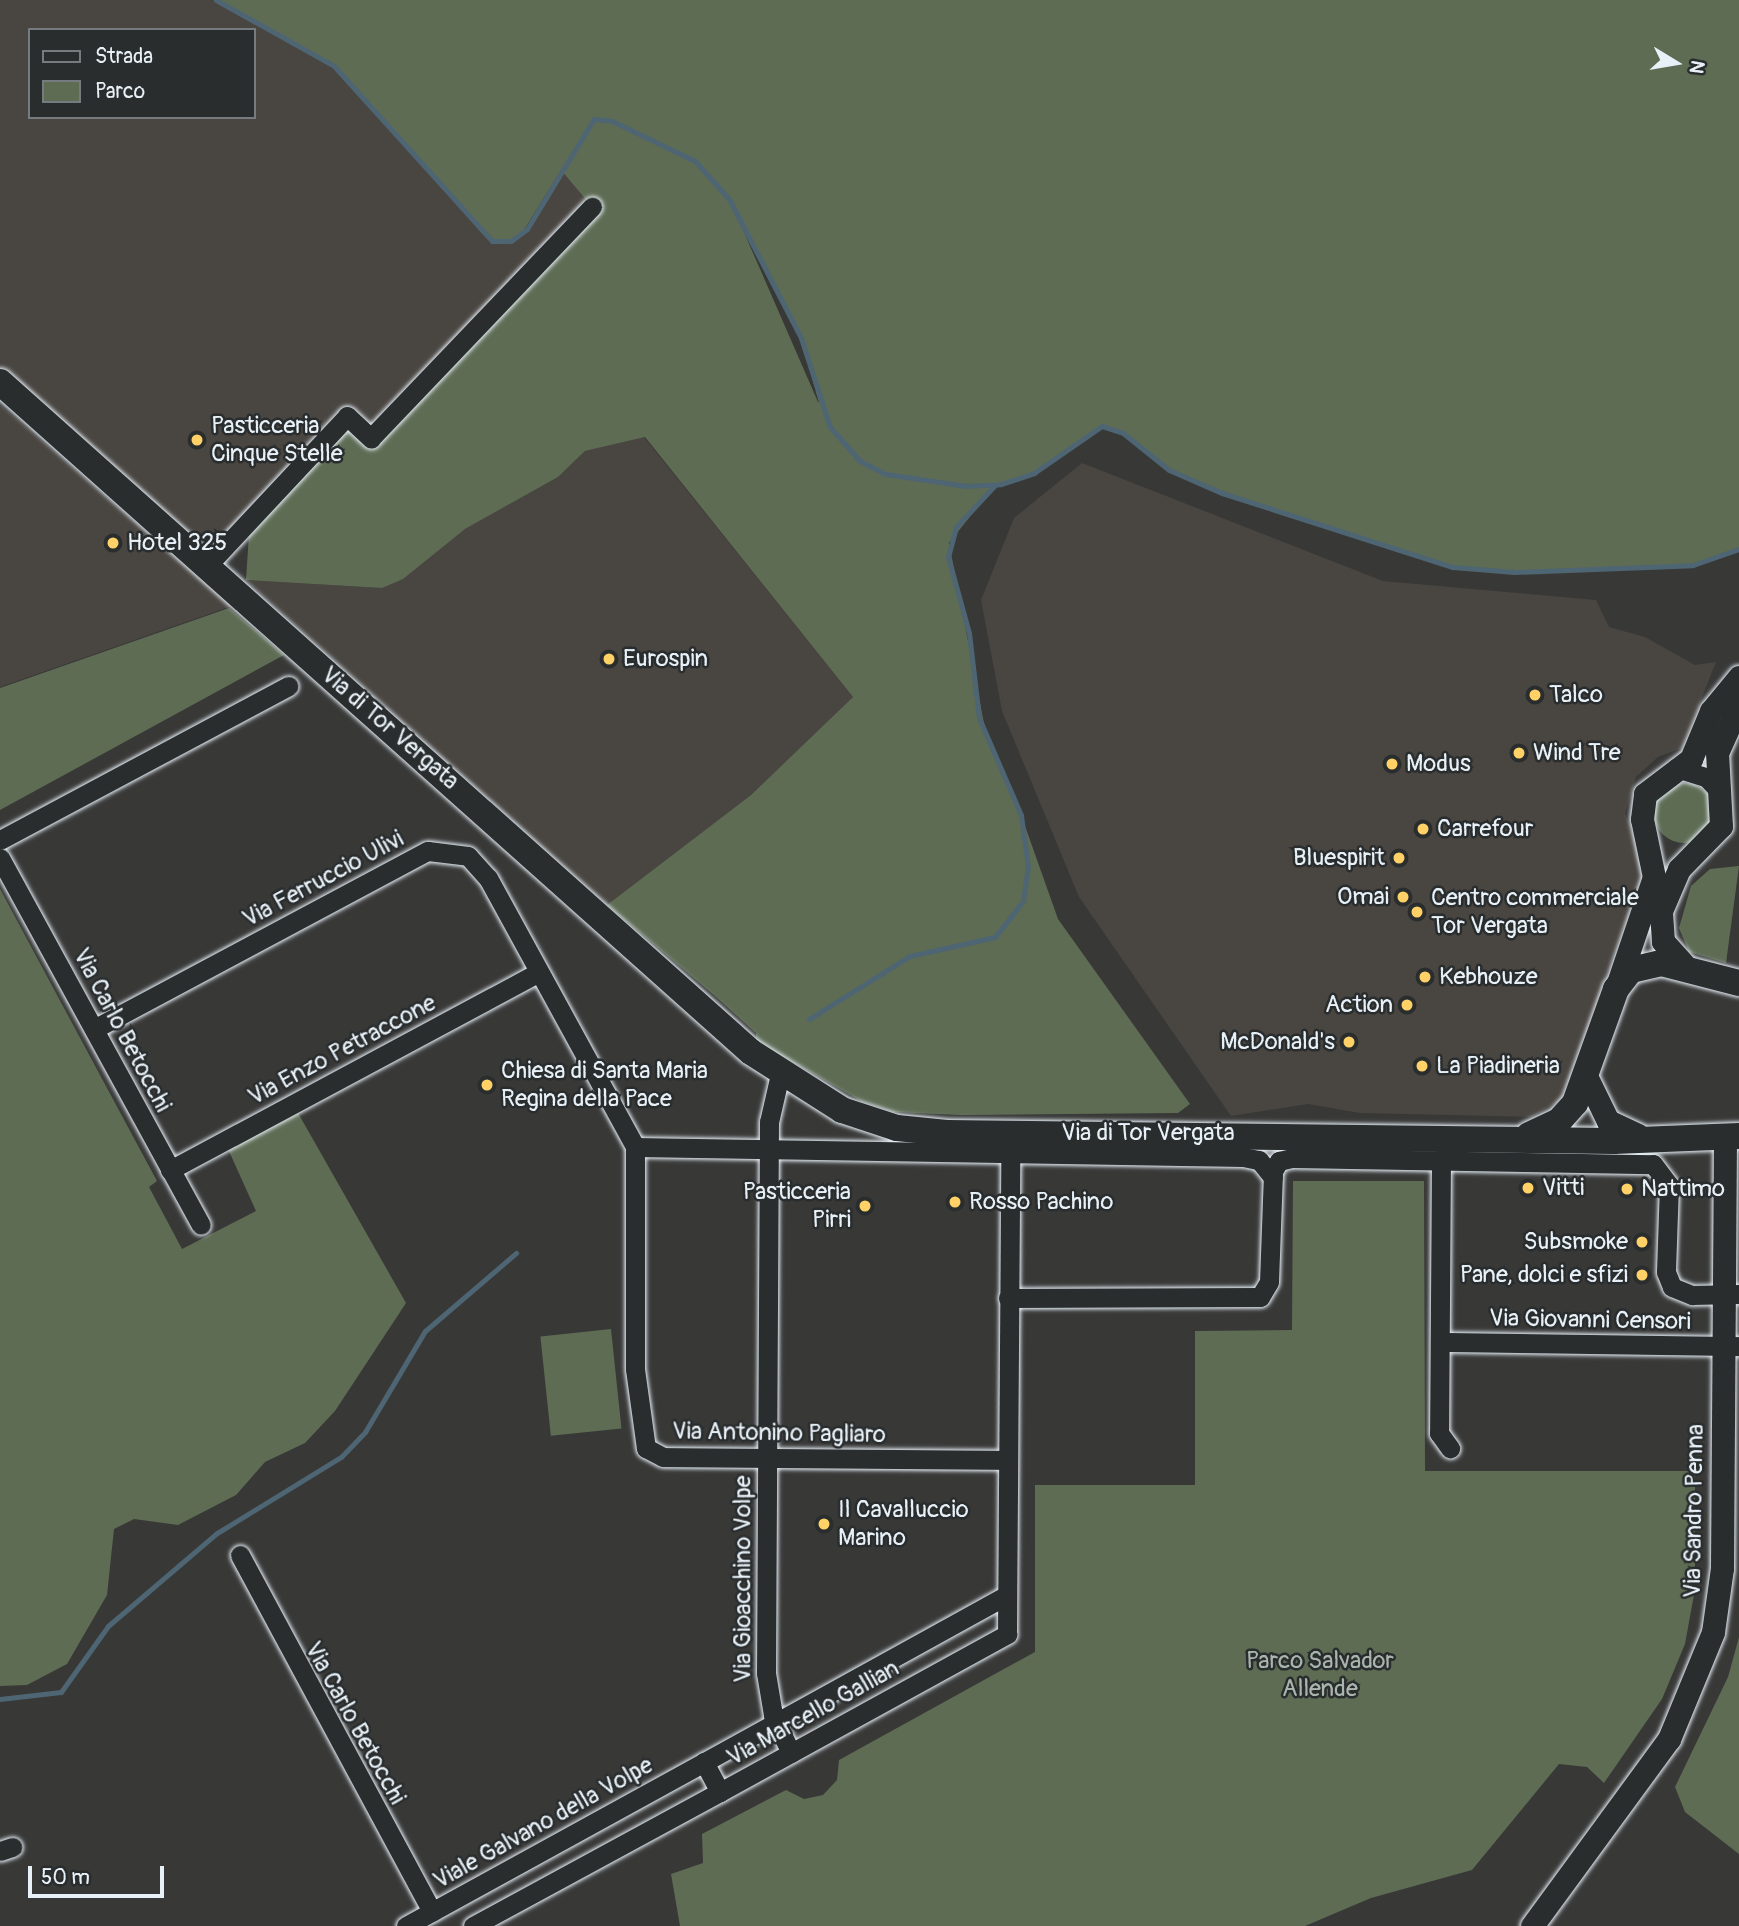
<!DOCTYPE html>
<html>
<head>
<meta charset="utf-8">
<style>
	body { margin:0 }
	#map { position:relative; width:1739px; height:1926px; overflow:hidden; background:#383837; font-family:Pangolin,sans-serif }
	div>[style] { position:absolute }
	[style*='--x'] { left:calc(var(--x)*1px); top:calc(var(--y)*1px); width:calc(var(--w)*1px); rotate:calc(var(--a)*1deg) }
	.built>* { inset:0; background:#494541 }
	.green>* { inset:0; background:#5e6c54; transform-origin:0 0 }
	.round { border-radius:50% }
	.stream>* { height:5px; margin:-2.5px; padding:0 2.5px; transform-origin:2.5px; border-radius:2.5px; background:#4e6573 }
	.roads { filter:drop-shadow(0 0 2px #e8f1f8) drop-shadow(0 0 2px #e8f1f8) }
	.minor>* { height:19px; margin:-9.5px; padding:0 9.5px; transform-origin:9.5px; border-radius:9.5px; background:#2a2d2e }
	.tertiary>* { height:23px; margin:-11.5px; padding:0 11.5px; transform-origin:11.5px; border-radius:11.5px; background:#2a2d2e }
	.secondary>* { height:26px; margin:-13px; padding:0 13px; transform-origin:13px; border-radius:13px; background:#2a2d2e }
	.dots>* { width:19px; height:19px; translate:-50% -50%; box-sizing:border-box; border:4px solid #2a2d2e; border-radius:50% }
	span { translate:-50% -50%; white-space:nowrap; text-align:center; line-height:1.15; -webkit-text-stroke:5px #2a2d2e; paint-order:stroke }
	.poi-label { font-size:24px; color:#e8f1f8 }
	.left { translate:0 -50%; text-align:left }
	.right { translate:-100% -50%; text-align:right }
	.street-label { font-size:24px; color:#e8f1f8 }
	.park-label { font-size:24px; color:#aab5ae }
	.legend { position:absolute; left:28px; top:28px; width:228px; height:91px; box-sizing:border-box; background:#2a2d2e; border:2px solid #767b7f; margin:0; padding:9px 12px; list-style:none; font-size:21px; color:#e8f1f8 }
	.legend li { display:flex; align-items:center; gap:14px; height:35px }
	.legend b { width:35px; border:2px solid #767b7f }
	.north { position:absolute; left:1641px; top:28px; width:70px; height:70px; -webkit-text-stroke:5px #2a2d2e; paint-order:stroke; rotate:101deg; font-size:19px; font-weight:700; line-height:28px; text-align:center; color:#e8f1f8 }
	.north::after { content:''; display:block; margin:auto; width:24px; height:32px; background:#e8f1f8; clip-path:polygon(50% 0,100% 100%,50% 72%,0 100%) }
	.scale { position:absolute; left:28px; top:1866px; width:136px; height:32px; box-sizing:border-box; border:4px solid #e8f1f8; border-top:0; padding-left:9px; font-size:21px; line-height:24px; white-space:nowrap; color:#e8f1f8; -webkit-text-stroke:5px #2a2d2e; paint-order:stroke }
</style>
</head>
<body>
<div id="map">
	<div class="built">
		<div style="clip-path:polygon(evenodd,0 0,216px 0,334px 66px,370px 105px,561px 170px,592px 207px,371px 438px,212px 561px,0 368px,0 0,30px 30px,254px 30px,254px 117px,30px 117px,30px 30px)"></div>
		<div style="clip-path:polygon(0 405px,232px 606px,0 687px)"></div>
		<div style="clip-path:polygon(644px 437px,853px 697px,751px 795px,607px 905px,246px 580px,382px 588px,465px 529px,558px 477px,585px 451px)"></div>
		<div style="clip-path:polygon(1082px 463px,1383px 581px,1596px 600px,1609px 627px,1645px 637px,1695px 665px,1716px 662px,1682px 748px,1658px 757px,1636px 777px,1625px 813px,1642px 856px,1642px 877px,1561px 1099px,1532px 1117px,1360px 1113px,1308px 1104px,1231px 1116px,1079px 897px,1002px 711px,981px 600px,1014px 518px)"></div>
	</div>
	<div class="green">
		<div style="clip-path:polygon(evenodd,216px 0,1739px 0,1739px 549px,1693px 565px,1514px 572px,1453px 567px,1222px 493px,1169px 470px,1123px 433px,1102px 426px,1034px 473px,995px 485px,949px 543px,987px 739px,1013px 792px,1058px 919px,1190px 1104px,1178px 1113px,962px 1115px,893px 1112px,861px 1101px,756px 1041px,756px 1033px,714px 995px,607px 905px,751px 795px,853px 697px,645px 437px,585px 451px,558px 477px,465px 529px,403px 579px,382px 588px,246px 580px,249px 534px,347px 416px,371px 437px,592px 207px,561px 170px,522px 233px,505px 243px,486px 238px,334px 66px,216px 0,733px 207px,801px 338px,819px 403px,818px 402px,733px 207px)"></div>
		<div style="clip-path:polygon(229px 608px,284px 655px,0 810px,0 688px)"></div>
		<div class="round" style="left:1654px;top:783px;width:60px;height:60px"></div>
		<div style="clip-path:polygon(1739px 866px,1726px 963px,1689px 952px,1679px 928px,1691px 886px,1710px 869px)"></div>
		<div style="clip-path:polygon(0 889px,157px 1181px,149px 1187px,182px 1249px,256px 1211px,228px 1149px,298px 1113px,406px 1303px,335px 1411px,305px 1443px,265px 1462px,236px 1495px,178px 1525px,134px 1519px,114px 1529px,107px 1595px,67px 1664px,27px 1685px,0 1686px)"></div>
		<div style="clip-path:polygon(1293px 1181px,1424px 1181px,1425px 1471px,1695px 1471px,1695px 1589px,1685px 1644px,1662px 1699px,1604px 1783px,1587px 1767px,1559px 1764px,1472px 1870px,1371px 1898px,1305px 1926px,680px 1926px,671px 1874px,703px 1863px,702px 1834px,786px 1790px,804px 1799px,823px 1795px,837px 1780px,839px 1760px,1035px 1652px,1035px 1485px,1195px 1485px,1195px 1331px,1292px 1330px)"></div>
		<div style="left:611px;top:1329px;width:100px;height:71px;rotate:84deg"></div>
		<div style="clip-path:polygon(1739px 1637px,1739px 1854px,1685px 1812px,1675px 1787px,1728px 1677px)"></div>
	</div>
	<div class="stream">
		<div style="--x:216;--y:0;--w:135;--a:29.2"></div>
		<div style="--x:334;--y:66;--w:236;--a:47.9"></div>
		<div style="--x:492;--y:241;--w:19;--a:0"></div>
		<div style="--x:511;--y:241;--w:20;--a:-37"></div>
		<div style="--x:527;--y:229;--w:129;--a:-58.7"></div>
		<div style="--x:594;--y:119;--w:18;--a:6"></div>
		<div style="--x:612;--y:121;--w:92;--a:25.7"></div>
		<div style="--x:695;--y:161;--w:51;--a:48.2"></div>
		<div style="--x:729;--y:199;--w:157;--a:62.6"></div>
		<div style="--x:801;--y:338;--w:94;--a:72"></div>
		<div style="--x:830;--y:427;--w:45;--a:48.6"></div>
		<div style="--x:860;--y:461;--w:29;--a:27"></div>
		<div style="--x:886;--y:474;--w:81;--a:8.5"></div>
		<div style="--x:966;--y:486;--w:35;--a:-3"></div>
		<div style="--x:1001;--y:484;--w:35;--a:-18"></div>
		<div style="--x:1034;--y:473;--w:83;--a:-34.7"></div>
		<div style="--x:1102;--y:426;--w:22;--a:18"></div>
		<div style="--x:1123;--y:433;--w:59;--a:38.8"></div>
		<div style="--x:1169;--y:470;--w:58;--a:23.5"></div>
		<div style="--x:1222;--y:493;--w:243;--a:17.8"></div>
		<div style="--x:1453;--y:567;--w:61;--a:4.7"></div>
		<div style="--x:1514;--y:572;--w:179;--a:-2.2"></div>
		<div style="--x:1693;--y:565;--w:49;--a:-19.2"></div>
		<div style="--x:809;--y:1019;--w:119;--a:-32"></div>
		<div style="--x:910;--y:956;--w:87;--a:-12.6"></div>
		<div style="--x:995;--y:937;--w:46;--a:-52.1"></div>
		<div style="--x:1023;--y:901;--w:34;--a:-82"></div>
		<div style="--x:1028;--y:867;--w:52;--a:-97.7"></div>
		<div style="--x:1021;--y:815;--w:106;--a:-113.4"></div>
		<div style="--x:979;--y:718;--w:86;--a:-96.7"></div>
		<div style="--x:969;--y:633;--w:79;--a:-105.4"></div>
		<div style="--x:948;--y:557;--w:31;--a:-75"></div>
		<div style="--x:956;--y:527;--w:57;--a:-47.1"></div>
		<div style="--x:0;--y:1699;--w:61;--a:-6.5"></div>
		<div style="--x:61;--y:1692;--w:81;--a:-54.5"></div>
		<div style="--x:108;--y:1626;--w:143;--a:-40.5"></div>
		<div style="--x:217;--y:1533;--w:145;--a:-31.5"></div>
		<div style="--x:341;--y:1457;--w:35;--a:-46"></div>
		<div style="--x:365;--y:1432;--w:117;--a:-59.3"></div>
		<div style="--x:425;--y:1331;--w:120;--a:-40.6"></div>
	</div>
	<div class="roads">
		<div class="minor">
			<div style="--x:205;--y:568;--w:208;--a:-46.9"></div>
			<div style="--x:347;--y:416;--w:33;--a:43"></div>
			<div style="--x:371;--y:438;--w:320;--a:-46.3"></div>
			<div style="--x:1676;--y:768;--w:31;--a:17"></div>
			<div style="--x:1706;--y:777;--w:19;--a:47"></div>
			<div style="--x:0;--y:840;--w:327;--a:-28.1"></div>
			<div style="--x:0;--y:858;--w:418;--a:61.3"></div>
			<div style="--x:94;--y:1029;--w:378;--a:-28.1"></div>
			<div style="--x:428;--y:851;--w:40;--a:7.1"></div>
			<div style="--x:468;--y:856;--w:30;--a:48"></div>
			<div style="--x:488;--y:878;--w:307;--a:61.3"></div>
			<div style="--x:635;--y:1147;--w:222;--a:90"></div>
			<div style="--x:635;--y:1369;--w:80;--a:82.1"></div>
			<div style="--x:646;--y:1448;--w:19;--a:28"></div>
			<div style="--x:663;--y:1457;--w:345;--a:0.5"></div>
			<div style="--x:780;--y:1074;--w:49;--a:102.9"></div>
			<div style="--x:769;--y:1122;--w:551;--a:90.31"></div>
			<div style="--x:766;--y:1673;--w:43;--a:80.5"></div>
			<div style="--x:773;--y:1715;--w:42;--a:64.7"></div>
			<div style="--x:635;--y:1147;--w:608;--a:0.94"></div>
			<div style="--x:1243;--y:1157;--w:16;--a:11"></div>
			<div style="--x:1259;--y:1160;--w:22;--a:51"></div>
			<div style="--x:1441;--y:1159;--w:274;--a:90.4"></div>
			<div style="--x:1439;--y:1433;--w:19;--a:54"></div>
			<div style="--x:170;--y:1170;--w:417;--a:-28.2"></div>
			<div style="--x:1008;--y:1298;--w:252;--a:-0.2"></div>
			<div style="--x:1260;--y:1297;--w:17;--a:-59"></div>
			<div style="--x:1269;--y:1282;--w:111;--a:-87.9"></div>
			<div style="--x:1273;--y:1171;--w:12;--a:-59"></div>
			<div style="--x:1279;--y:1161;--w:13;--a:-13"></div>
			<div style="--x:1292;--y:1158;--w:361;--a:1"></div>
			<div style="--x:1653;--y:1164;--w:26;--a:53"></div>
			<div style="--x:1669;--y:1185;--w:87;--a:92"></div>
			<div style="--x:1666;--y:1272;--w:16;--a:68"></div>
			<div style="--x:1672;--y:1287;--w:22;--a:22"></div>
			<div style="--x:1692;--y:1295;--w:47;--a:-1.2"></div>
			<div style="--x:1440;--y:1342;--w:299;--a:0.8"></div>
			<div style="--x:240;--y:1555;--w:405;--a:61.7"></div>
			<div style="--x:1007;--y:1595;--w:346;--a:151.1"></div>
			<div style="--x:704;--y:1762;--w:34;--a:62"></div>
			<div style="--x:720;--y:1792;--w:328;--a:-28.8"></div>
			<div style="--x:1007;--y:1634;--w:479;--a:-89.6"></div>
			<div style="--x:0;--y:1851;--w:13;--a:-18"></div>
			<div style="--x:406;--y:1926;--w:340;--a:-28.8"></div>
			<div style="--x:473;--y:1926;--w:281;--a:-28.5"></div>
		</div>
		<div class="tertiary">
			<div style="--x:1687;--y:968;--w:36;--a:-132"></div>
			<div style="--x:1663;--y:941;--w:30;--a:-94"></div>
			<div style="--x:1661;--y:911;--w:46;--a:-66.8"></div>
			<div style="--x:1679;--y:869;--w:60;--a:-45.7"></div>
			<div style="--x:1721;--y:826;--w:73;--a:-93.1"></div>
			<div style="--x:1717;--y:753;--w:54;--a:-65.8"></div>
			<div style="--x:1617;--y:986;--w:115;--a:-71.3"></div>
			<div style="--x:1654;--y:877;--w:59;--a:-101.7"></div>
			<div style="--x:1642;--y:819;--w:25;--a:-83"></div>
			<div style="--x:1645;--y:794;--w:58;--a:-37.3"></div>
			<div style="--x:1691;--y:759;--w:52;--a:-67.4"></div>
			<div style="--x:1711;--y:711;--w:44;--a:-50.5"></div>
			<div style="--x:1587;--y:1078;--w:48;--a:64"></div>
			<div style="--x:1608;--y:1121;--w:33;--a:25"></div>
			<div style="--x:1532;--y:1926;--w:232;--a:-53.8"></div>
			<div style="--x:1669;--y:1739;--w:116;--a:-67.6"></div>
			<div style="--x:1713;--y:1632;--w:65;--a:-82"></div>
			<div style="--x:1722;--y:1568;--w:432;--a:-89.6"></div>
		</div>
		<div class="secondary">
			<div style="--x:0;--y:382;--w:1006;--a:41.74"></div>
			<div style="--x:751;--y:1052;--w:108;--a:32.5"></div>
			<div style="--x:842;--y:1110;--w:58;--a:18.1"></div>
			<div style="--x:897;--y:1128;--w:50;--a:5.7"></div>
			<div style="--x:947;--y:1133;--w:667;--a:0.69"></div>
			<div style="--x:1614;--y:1141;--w:125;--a:-2.3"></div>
			<div style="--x:1529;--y:1135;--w:33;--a:-25"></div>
			<div style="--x:1559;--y:1121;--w:24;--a:-48"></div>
			<div style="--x:1575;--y:1103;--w:121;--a:-70.2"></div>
			<div style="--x:1616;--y:989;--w:24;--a:-52"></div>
			<div style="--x:1631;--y:970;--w:31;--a:-13"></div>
			<div style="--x:1661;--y:963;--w:81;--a:14.4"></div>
		</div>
	</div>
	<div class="dots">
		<div style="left:197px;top:440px;background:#ffd166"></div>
		<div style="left:113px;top:543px;background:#ffd166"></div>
		<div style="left:609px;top:659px;background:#ffd166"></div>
		<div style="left:1535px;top:695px;background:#ffd166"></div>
		<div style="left:1519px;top:753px;background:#ffd166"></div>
		<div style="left:1392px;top:764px;background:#ffd166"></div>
		<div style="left:1423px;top:829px;background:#ffd166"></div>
		<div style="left:1399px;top:858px;background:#ffd166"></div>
		<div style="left:1403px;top:897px;background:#ffd166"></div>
		<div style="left:1417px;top:912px;background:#ffd166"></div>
		<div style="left:1425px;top:977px;background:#ffd166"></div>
		<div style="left:1407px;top:1005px;background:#ffd166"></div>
		<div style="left:1349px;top:1042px;background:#ffd166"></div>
		<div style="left:1422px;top:1066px;background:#ffd166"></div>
		<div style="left:487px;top:1085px;background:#ffd166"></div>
		<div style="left:1528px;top:1188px;background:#ffd166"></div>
		<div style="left:1627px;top:1189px;background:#ffd166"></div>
		<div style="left:955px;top:1202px;background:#ffd166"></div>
		<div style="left:865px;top:1206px;background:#ffd166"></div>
		<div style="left:1642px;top:1242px;background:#ffd166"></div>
		<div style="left:1642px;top:1275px;background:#ffd166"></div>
		<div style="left:824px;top:1524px;background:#ffd166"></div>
	</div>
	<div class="poi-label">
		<span class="left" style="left:211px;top:440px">Pasticceria<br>Cinque Stelle</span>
		<span class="left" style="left:127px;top:543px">Hotel 325</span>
		<span class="left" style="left:623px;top:659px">Eurospin</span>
		<span class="left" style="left:1549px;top:695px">Talco</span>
		<span class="left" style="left:1533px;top:753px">Wind Tre</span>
		<span class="left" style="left:1406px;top:764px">Modus</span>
		<span class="left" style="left:1437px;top:829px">Carrefour</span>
		<span class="right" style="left:1385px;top:858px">Bluespirit</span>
		<span class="right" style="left:1389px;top:897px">Omai</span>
		<span class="left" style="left:1431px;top:912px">Centro commerciale<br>Tor Vergata</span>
		<span class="left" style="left:1439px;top:977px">Kebhouze</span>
		<span class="right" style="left:1393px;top:1005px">Action</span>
		<span class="right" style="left:1335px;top:1042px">McDonald's</span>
		<span class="left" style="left:1436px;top:1066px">La Piadineria</span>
		<span class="left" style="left:501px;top:1085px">Chiesa di Santa Maria<br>Regina della Pace</span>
		<span class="left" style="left:1542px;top:1188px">Vitti</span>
		<span class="left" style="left:1641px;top:1189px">Nattimo</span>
		<span class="right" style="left:851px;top:1206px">Pasticceria<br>Pirri</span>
		<span class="left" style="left:969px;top:1202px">Rosso Pachino</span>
		<span class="right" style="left:1628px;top:1242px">Subsmoke</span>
		<span class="right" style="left:1628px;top:1275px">Pane, dolci e sfizi</span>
		<span class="left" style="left:838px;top:1524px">Il Cavalluccio<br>Marino</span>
	</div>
	<div class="street-label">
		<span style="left:390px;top:728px;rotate:41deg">Via di Tor Vergata</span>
		<span style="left:323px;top:879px;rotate:-28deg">Via Ferruccio Ulivi</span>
		<span style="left:122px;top:1030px;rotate:62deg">Via Carlo Betocchi</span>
		<span style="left:342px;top:1050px;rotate:-28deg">Via Enzo Petraccone</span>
		<span style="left:1148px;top:1133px">Via di Tor Vergata</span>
		<span style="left:1590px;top:1320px;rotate:1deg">Via Giovanni Censori</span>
		<span style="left:779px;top:1433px;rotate:1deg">Via Antonino Pagliaro</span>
		<span style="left:1694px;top:1511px;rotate:-89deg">Via Sandro Penna</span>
		<span style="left:743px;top:1579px;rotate:-90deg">Via Gioacchino Volpe</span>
		<span style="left:813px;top:1713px;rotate:-29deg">Via Marcello Gallian</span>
		<span style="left:355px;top:1723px;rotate:61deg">Via Carlo Betocchi</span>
		<span style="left:543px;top:1823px;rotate:-29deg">Viale Galvano della Volpe</span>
	</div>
	<div class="park-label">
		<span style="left:1320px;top:1675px">Parco Salvador<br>Allende</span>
	</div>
	<ul class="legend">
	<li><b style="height:9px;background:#2a2d2e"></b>Strada</li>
	<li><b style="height:19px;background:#5e6c54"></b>Parco</li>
	</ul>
	<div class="north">N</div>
	<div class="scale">50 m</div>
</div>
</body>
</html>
